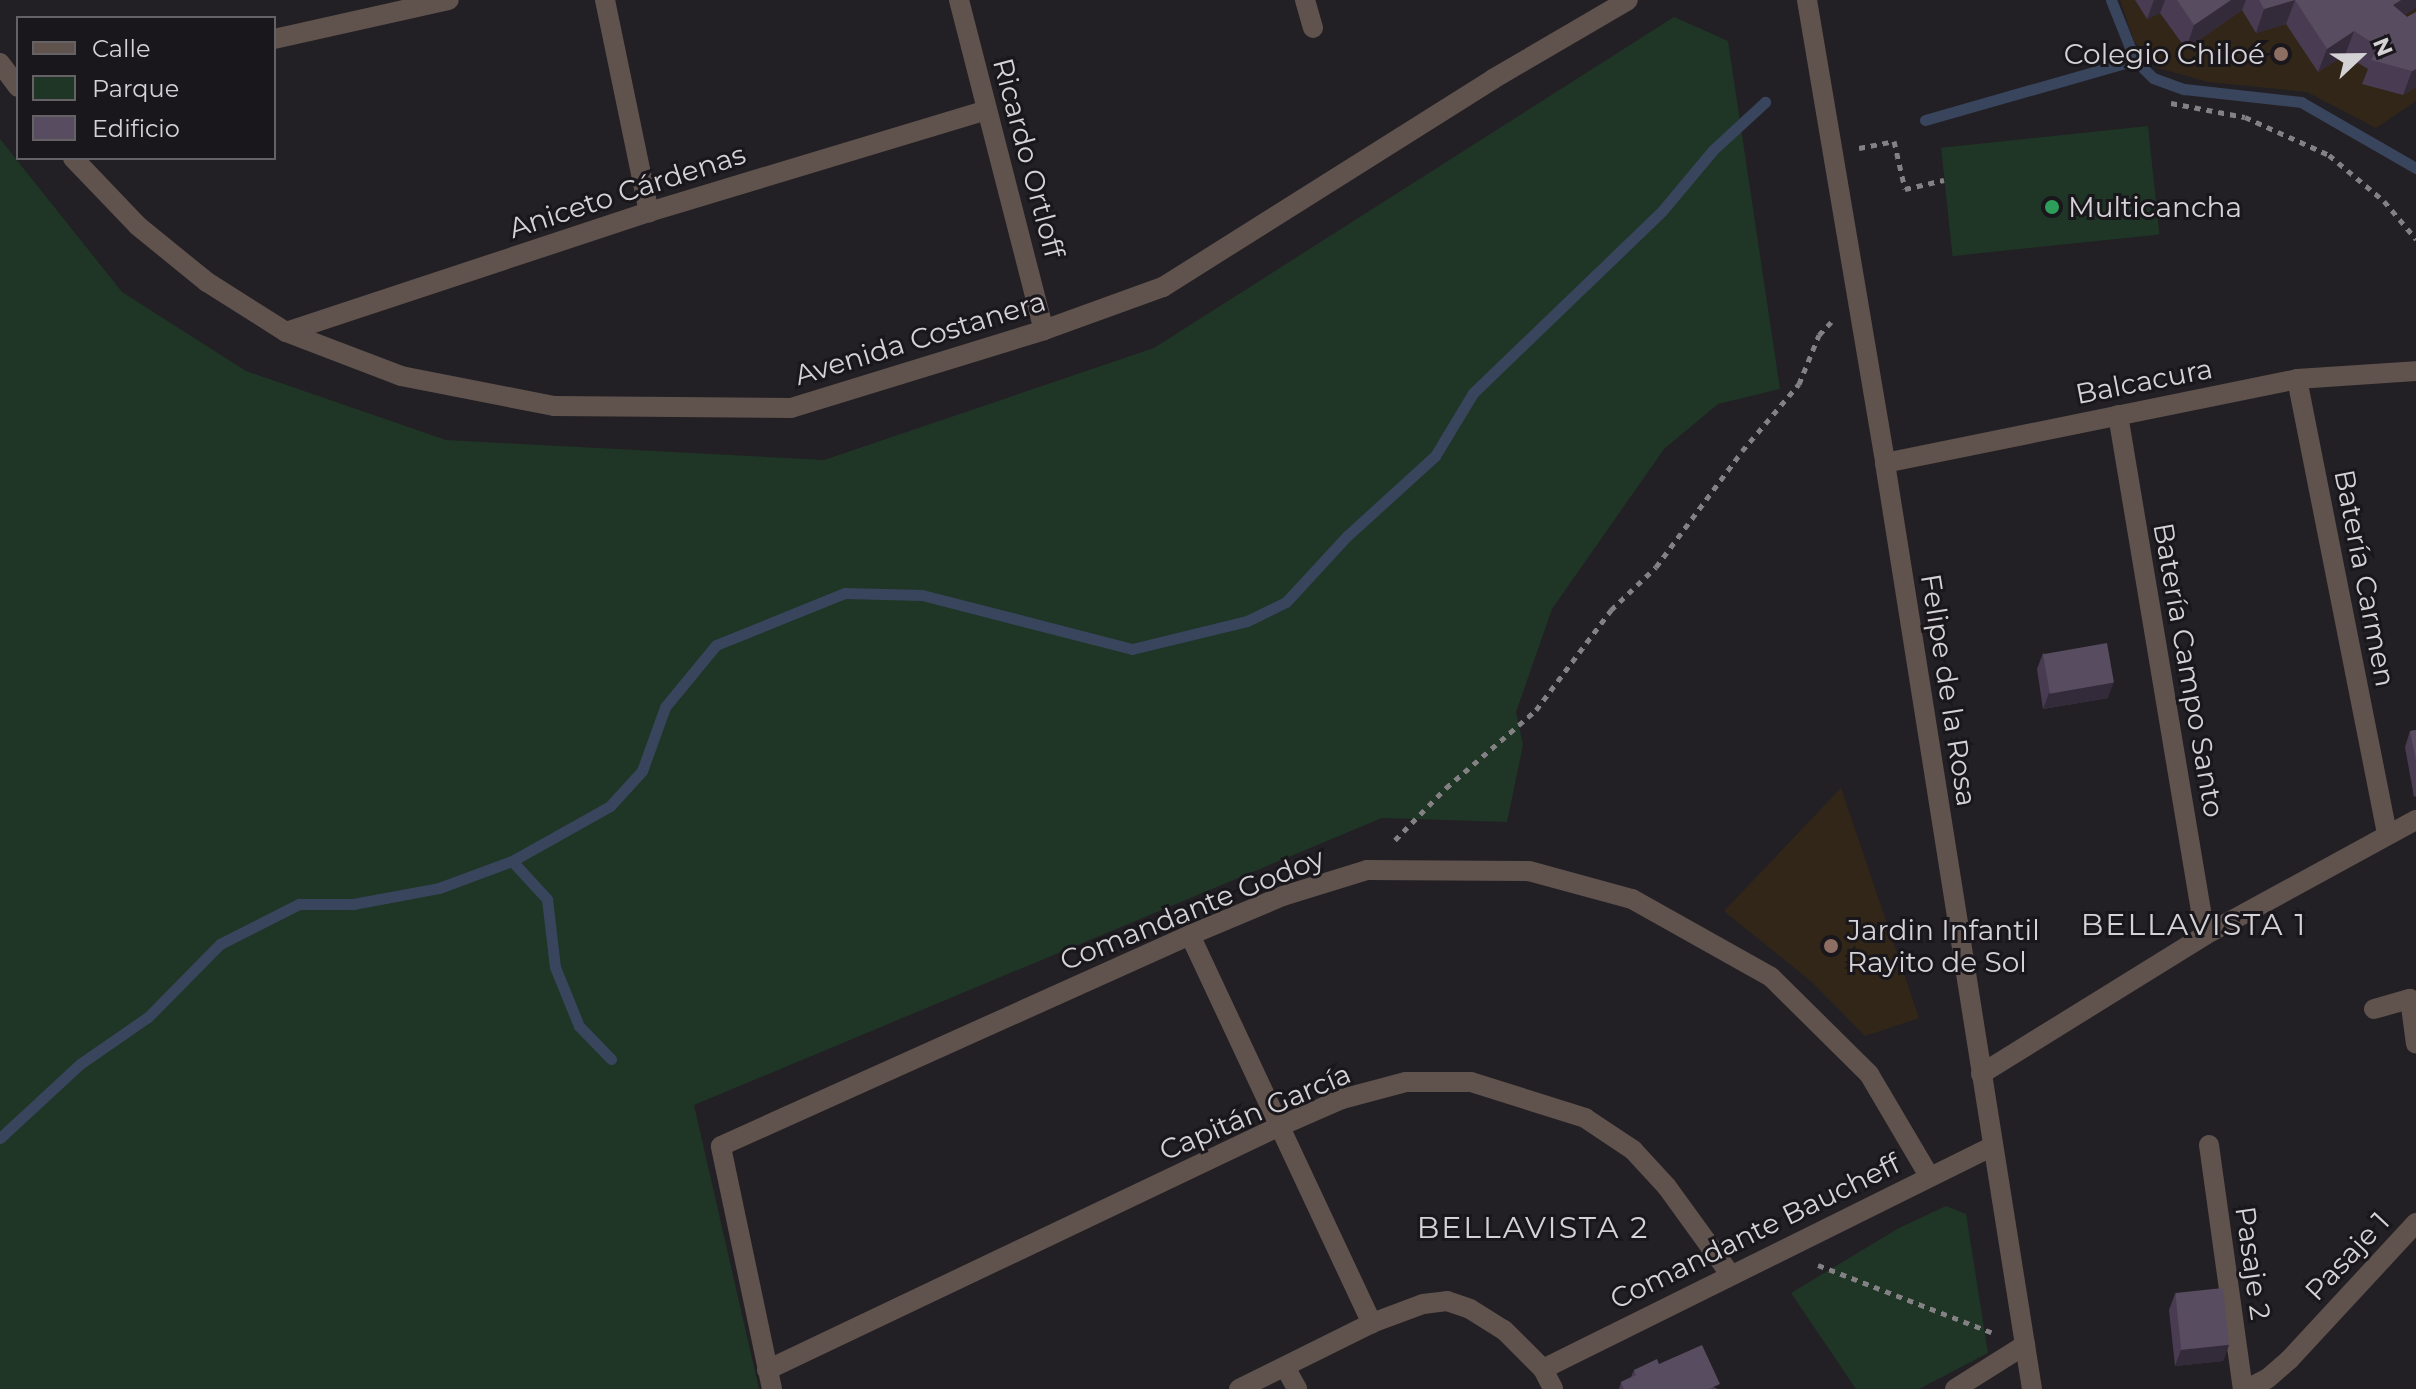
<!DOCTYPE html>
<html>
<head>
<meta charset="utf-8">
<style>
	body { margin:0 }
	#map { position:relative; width:2416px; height:1389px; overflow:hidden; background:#222024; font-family:Montserrat,sans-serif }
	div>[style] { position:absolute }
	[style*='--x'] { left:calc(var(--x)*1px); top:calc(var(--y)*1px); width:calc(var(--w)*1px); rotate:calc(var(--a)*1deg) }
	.education>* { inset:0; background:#322618 }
	.green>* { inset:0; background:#1f3526; transform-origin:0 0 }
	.stream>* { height:11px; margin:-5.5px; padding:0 5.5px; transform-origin:5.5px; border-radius:5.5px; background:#39455d }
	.path>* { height:5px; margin-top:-2.5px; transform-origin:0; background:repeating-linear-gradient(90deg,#838184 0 6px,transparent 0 12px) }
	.minor>* { height:20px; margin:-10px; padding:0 10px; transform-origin:10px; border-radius:10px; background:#60524d }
	.wall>* { inset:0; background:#483b52 }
	.shaded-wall>* { inset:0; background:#332a3a }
	.building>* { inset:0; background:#584c60; transform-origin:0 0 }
	.dots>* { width:22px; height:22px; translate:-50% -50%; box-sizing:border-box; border:4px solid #19171b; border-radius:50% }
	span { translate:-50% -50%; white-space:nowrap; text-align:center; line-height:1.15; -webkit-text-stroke:6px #19171b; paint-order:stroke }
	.poi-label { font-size:28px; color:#d4d2d5 }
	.right { translate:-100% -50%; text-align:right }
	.left { translate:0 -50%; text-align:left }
	.street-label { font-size:28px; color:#d4d2d5 }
	.neighbourhood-label { font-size:30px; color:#d4d2d5; letter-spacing:2px }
	.legend { position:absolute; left:16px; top:16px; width:260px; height:144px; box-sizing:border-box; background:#19171b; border:2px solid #646265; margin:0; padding:10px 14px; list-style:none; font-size:24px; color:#d4d2d5 }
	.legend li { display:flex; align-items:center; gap:16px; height:40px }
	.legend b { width:40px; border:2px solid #646265 }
	.north { position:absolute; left:2320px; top:16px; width:80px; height:80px; -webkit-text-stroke:6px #19171b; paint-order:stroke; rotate:68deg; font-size:22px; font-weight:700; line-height:32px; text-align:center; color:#d4d2d5 }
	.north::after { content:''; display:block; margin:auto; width:28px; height:36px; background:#d4d2d5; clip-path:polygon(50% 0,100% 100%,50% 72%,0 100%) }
</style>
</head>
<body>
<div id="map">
	<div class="education">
		<div style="clip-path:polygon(2120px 0,2416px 0,2416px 101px,2376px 128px,2307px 92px,2208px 82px,2158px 68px,2134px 41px)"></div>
		<div style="clip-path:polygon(1841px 788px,1919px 1018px,1865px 1036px,1812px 982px,1724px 911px)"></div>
	</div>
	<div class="green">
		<div style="clip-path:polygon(1674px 17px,1728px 41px,1780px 389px,1718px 404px,1664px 449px,1552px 609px,1516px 712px,1523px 745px,1507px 822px,1382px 818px,694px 1105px,759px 1389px,0 1389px,0 139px,122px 292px,246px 371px,446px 440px,824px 460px,1154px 348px)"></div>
		<div style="left:2148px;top:126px;width:109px;height:208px;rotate:84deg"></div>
		<div style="clip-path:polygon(1946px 1206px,1966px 1214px,1988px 1353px,1919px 1389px,1856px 1389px,1791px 1293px,1899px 1228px)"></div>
	</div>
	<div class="stream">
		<div style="--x:2111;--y:0;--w:65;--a:68.2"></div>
		<div style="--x:2135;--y:60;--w:25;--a:45"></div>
		<div style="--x:2153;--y:78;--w:33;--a:20"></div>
		<div style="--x:2184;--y:89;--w:118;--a:6.3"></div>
		<div style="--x:2301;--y:102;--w:133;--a:29.9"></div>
		<div style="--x:1925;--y:120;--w:218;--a:-15.9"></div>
		<div style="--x:512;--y:861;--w:52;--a:47.4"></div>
		<div style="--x:547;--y:899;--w:68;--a:83.3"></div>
		<div style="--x:555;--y:967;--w:64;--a:67.9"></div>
		<div style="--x:579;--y:1026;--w:46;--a:45.9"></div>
		<div style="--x:0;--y:1138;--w:109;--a:-42.8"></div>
		<div style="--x:80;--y:1064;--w:83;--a:-34.7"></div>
		<div style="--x:148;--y:1017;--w:103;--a:-45.4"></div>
		<div style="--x:220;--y:944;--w:89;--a:-26.9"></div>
		<div style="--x:299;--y:904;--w:54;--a:0"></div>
		<div style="--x:353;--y:904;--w:87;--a:-10.5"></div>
		<div style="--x:439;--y:888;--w:78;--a:-20.3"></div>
		<div style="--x:512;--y:861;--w:112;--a:-29.3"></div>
		<div style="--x:610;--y:806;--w:47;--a:-47.6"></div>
		<div style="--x:642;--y:771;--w:68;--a:-70.2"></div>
		<div style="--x:665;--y:707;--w:80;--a:-50.6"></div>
		<div style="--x:716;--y:645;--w:139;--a:-22"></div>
		<div style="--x:845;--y:593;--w:77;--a:1.5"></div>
		<div style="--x:922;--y:595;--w:217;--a:14.4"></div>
		<div style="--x:1132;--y:649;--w:118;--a:-13.7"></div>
		<div style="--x:1247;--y:621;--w:43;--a:-26"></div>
		<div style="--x:1286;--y:602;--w:90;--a:-47.3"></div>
		<div style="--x:1347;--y:536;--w:119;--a:-42.3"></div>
		<div style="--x:1435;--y:456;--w:74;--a:-58.9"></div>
		<div style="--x:1473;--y:393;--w:262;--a:-43.9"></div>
		<div style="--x:1662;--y:211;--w:80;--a:-50.1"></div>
		<div style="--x:1713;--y:150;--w:71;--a:-42.7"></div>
	</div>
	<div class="path">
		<div style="--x:2171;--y:103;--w:75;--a:10.7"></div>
		<div style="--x:2245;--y:117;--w:92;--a:24.3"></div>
		<div style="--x:2329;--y:155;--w:72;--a:39.9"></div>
		<div style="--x:2384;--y:201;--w:50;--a:49.9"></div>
		<div style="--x:1859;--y:148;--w:36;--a:-11"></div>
		<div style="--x:1894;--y:141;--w:49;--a:77.1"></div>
		<div style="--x:1905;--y:189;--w:40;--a:-13"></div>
		<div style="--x:1395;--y:840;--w:73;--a:-45.6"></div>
		<div style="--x:1446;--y:788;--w:119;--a:-40.9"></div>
		<div style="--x:1536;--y:710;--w:125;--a:-53.1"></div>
		<div style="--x:1611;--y:610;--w:62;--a:-43.7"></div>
		<div style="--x:1656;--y:567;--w:144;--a:-53.4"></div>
		<div style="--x:1742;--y:451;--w:88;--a:-49.6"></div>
		<div style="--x:1799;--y:384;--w:53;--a:-67.8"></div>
		<div style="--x:1819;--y:335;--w:18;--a:-47"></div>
		<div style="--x:1818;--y:1265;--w:186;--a:21.2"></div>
	</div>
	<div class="minor">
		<div style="--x:605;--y:0;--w:217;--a:78.3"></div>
		<div style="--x:959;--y:0;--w:341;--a:75.6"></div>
		<div style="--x:1305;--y:0;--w:29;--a:74"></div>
		<div style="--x:1807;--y:0;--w:470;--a:80.4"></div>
		<div style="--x:1885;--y:463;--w:938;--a:80.98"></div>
		<div style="--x:274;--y:39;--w:179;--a:-12.6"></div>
		<div style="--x:0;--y:63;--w:30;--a:53"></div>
		<div style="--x:73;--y:158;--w:94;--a:46.3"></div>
		<div style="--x:138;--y:226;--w:89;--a:39.1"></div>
		<div style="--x:207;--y:282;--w:93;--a:32.3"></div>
		<div style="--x:286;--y:332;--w:123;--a:20.9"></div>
		<div style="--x:401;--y:376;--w:156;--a:11.1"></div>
		<div style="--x:554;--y:406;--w:237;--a:0.5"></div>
		<div style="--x:791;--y:408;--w:265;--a:-17.1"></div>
		<div style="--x:1044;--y:330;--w:127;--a:-19.9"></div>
		<div style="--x:1163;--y:287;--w:390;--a:-32.2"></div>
		<div style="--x:1493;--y:79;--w:156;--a:-30.3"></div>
		<div style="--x:286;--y:332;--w:382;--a:-18.3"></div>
		<div style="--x:649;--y:212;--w:353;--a:-16.8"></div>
		<div style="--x:2297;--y:379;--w:464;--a:78.8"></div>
		<div style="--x:2118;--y:415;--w:527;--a:80.5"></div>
		<div style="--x:1885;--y:463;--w:420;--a:-11.5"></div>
		<div style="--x:2297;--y:379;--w:119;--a:-3.8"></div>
		<div style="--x:1190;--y:935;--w:429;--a:64.9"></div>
		<div style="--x:2374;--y:1009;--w:37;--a:-16"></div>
		<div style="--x:2410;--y:999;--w:45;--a:82.4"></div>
		<div style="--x:1981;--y:1074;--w:264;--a:-31.8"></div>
		<div style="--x:2205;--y:935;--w:240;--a:-28.6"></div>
		<div style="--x:2209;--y:1145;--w:246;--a:82.1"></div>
		<div style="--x:1285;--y:1367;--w:25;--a:61"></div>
		<div style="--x:1543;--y:1369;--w:502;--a:-26.36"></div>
		<div style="--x:767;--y:1370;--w:568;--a:-25.44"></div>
		<div style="--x:1280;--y:1126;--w:68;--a:-23.5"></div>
		<div style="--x:1342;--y:1099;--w:66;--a:-14.9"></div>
		<div style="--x:1406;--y:1082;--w:65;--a:0"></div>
		<div style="--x:1471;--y:1082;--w:120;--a:17.5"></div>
		<div style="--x:1585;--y:1118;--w:58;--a:33.7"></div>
		<div style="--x:1633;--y:1150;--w:50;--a:47.4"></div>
		<div style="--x:1667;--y:1187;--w:107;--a:54.1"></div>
		<div style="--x:772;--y:1389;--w:248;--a:-101.9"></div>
		<div style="--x:721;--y:1146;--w:514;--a:-24.22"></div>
		<div style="--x:1190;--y:935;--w:101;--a:-22.8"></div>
		<div style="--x:1283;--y:896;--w:88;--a:-17.2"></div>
		<div style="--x:1367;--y:870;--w:162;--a:0.4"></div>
		<div style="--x:1529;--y:871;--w:107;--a:15.2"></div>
		<div style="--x:1632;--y:899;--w:159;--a:29.3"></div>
		<div style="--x:1771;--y:977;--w:138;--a:44.7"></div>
		<div style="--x:1869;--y:1074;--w:118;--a:59.5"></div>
		<div style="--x:1239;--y:1389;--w:148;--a:-26.4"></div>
		<div style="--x:1372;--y:1323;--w:54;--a:-20.4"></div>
		<div style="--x:1423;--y:1304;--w:24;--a:-7"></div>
		<div style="--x:1447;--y:1301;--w:24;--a:19"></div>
		<div style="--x:1470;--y:1309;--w:40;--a:32"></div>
		<div style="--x:1504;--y:1330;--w:55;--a:45"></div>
		<div style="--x:1543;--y:1369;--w:22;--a:63"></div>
		<div style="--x:1955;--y:1389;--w:83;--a:-32.2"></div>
		<div style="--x:2247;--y:1389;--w:22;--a:-27"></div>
		<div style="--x:2267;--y:1379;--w:29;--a:-41"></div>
		<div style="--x:2289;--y:1360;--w:187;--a:-47.2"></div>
	</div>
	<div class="wall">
		<div style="clip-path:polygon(2135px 0,2416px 0,2405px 15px,2407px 17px,2416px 12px,2416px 87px,2403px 95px,2362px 84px,2368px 69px,2345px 55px,2318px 72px,2286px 24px,2256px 33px,2242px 10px,2186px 49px,2160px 13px,2147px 19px)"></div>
		<div style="clip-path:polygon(2043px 653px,2108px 698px,2043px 709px,2037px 669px)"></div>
		<div style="clip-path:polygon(2416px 730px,2416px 796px,2414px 797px,2405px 747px,2410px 731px)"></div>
		<div style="clip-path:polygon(2175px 1294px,2229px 1345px,2223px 1361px,2175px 1366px,2169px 1310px)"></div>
		<div style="clip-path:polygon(1659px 1364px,1718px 1389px,1619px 1389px,1621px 1382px,1631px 1377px,1634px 1370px)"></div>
	</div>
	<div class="shaded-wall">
		<div style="clip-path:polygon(2154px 0,2165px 0,2160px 13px,2147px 19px)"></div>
		<div style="clip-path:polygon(2231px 0,2246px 0,2242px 10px,2186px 49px,2194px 25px)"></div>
		<div style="clip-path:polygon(2295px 0,2286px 24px,2256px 33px,2264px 9px)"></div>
		<div style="clip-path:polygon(2401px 0,2416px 0,2416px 8px,2385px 28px,2393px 5px)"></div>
		<div style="clip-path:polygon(2354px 31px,2345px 55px,2318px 72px,2327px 49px)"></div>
		<div style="clip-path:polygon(2416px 69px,2416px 87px,2403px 95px,2412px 71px)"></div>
		<div style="clip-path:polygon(2114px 682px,2108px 698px,2043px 709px,2049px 693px)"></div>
		<div style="clip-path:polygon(2229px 1345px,2223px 1361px,2175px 1366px,2181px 1350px)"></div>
	</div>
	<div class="building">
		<div style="clip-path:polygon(2177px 0,2231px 0,2194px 25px)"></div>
		<div style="clip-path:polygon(2259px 0,2401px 0,2393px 5px,2407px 17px,2416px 12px,2416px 69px,2412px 71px,2371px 60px,2379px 47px,2354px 31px,2327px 49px,2295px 0,2264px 9px)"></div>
		<div style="left:2107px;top:643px;width:40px;height:65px;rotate:80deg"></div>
		<div style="clip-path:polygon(2416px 730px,2416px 761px,2410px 731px)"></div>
		<div style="left:2223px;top:1288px;width:57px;height:48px;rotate:84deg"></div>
		<div style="clip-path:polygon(1702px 1345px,1720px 1384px,1709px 1389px,1624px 1389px,1621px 1382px,1636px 1375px,1634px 1370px,1657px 1359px,1659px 1364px)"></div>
	</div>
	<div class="dots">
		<div style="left:2281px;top:54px;background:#8d6e63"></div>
		<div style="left:2052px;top:207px;background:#2e9e5b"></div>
		<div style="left:1831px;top:946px;background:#8d6e63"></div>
	</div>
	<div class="poi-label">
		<span class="right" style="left:2265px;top:54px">Colegio Chiloé</span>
		<span class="left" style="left:2068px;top:207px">Multicancha</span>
		<span class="left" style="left:1847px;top:946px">Jardin Infantil<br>Rayito de Sol</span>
	</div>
	<div class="street-label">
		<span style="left:1029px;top:158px;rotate:75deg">Ricardo Ortloff</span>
		<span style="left:627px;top:191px;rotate:-18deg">Aniceto Cárdenas</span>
		<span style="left:920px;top:338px;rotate:-17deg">Avenida Costanera</span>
		<span style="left:2144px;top:381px;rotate:-11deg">Balcacura</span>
		<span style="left:2365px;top:578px;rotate:79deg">Batería Carmen</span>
		<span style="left:2189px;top:670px;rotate:80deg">Batería Campo Santo</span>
		<span style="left:1949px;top:690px;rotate:81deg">Felipe de la Rosa</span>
		<span style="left:1192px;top:909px;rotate:-22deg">Comandante Godoy</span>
		<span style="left:1255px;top:1112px;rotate:-23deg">Capitán García</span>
		<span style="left:1755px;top:1231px;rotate:-26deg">Comandante Baucheff</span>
		<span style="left:2347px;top:1256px;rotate:-47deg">Pasaje 1</span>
		<span style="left:2253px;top:1263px;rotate:82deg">Pasaje 2</span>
	</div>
	<div class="neighbourhood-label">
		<span style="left:2194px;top:925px">BELLAVISTA 1</span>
		<span style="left:1533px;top:1228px">BELLAVISTA 2</span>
	</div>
	<ul class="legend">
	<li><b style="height:10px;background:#60524d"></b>Calle</li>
	<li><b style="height:22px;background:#1f3526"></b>Parque</li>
	<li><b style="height:22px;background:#584c60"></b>Edificio</li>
	</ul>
	<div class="north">N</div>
</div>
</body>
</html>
